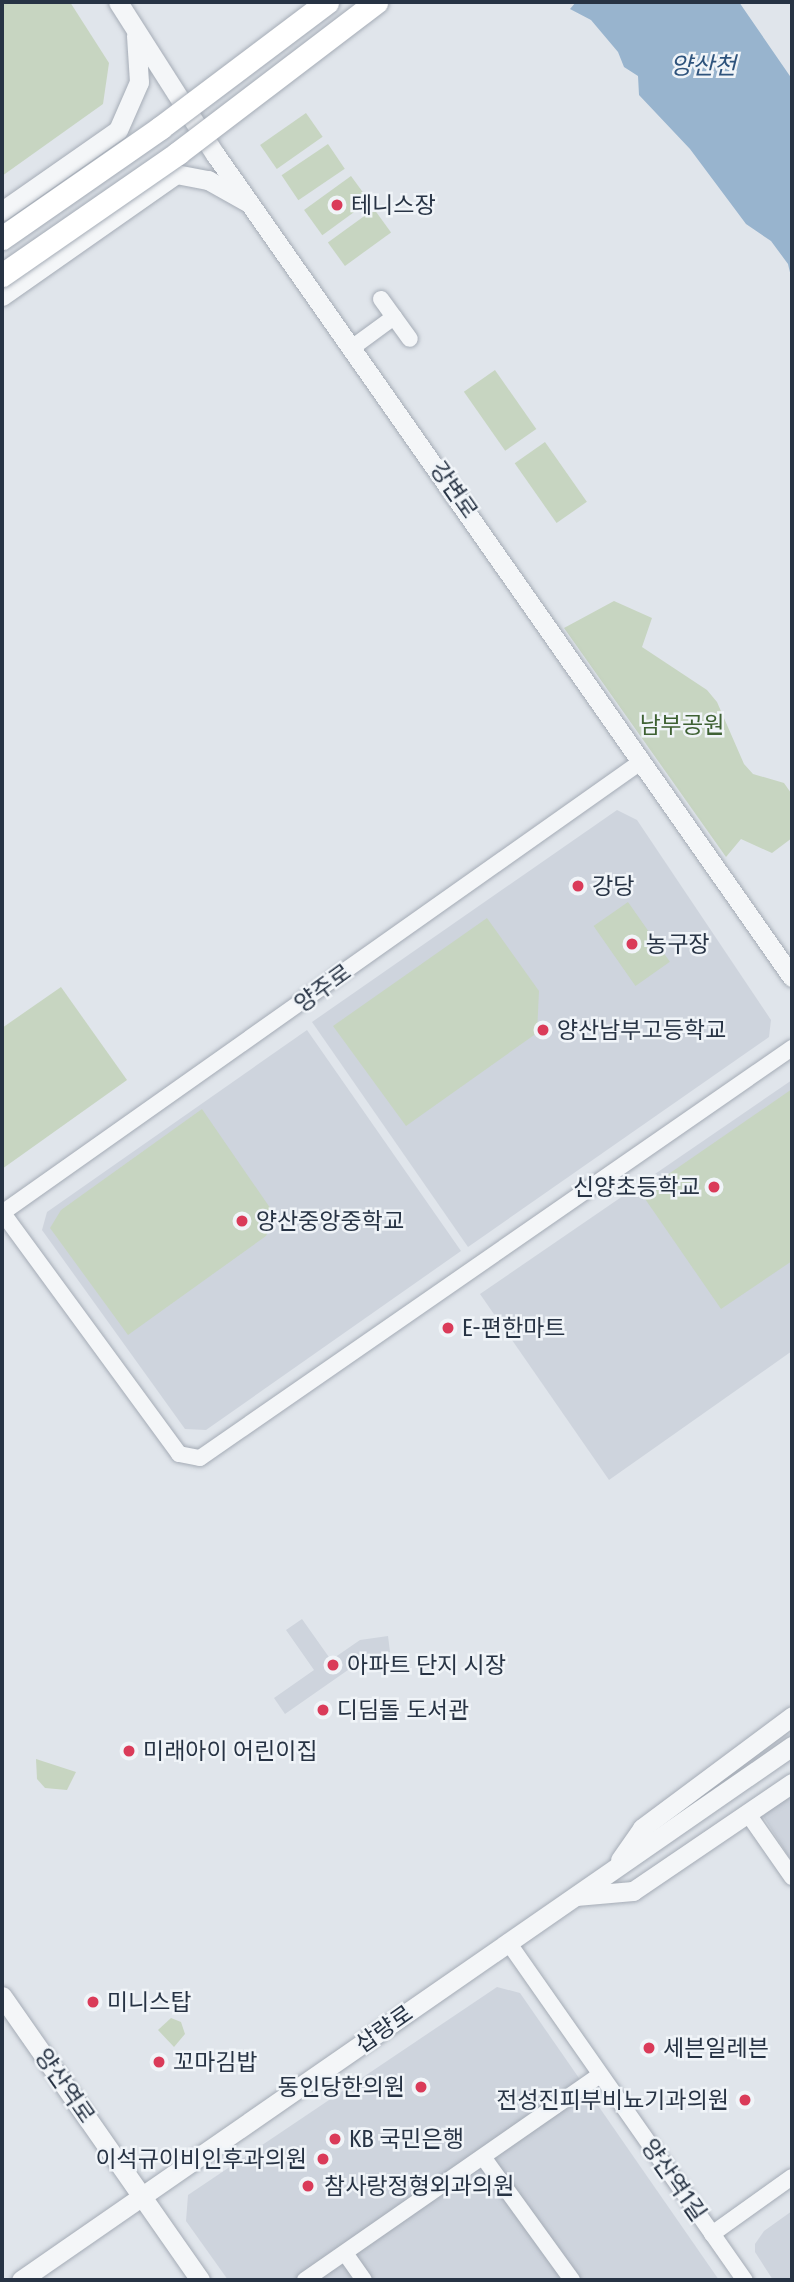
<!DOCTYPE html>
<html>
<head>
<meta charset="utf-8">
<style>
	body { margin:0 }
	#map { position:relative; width:794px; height:2282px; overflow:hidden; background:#e0e5eb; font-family:"Fira Sans Condensed","Noto Sans KR",sans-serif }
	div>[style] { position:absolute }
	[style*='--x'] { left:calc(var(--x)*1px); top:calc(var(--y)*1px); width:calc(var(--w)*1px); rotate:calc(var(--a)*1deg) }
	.built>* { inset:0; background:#ced4dd }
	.green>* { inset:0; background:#c7d5c1; transform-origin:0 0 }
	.water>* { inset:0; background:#98b4ce }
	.roads { filter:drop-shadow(0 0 2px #a5acb6) drop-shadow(0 0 2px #a5acb6) }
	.minor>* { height:16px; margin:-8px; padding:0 8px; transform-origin:8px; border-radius:8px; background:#f4f6f8 }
	.tertiary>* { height:19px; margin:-9.5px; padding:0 9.5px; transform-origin:9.5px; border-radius:9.5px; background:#f4f6f8 }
	.bridges { filter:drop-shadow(0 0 2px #a5acb6) drop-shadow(0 0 2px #a5acb6) }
	.secondary-bridge>* { height:23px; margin:-11.5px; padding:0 11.5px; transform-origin:11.5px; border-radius:11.5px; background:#fff }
	.dots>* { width:19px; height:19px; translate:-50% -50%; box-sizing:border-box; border:4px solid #f0f4f8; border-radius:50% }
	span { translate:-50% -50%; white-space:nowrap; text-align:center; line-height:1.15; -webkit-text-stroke:5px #f0f4f8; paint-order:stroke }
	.poi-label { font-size:23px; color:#273344 }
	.left { translate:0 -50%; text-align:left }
	.right { translate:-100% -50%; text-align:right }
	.street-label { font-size:23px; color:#273344 }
	.park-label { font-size:23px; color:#3e6133 }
	.water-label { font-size:24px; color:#2e537c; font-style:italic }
	.frame { position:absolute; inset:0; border:4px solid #273344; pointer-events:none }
</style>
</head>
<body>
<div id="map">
	<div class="built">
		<div style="clip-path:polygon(617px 810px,637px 820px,771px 1020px,769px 1037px,468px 1247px,312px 1022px)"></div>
		<div style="clip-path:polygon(307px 1030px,461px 1251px,206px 1430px,185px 1429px,42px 1230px,47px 1212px)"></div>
		<div style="clip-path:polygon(792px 1080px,792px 1351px,609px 1480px,480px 1294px)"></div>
		<div style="clip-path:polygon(302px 1619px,331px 1660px,360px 1640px,388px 1636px,390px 1652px,368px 1656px,285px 1714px,274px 1698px,314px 1670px,286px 1630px)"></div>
		<div style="clip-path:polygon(792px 1788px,792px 1862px,763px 1816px)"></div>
		<div style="clip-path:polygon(497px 1987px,520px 1993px,719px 2280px,228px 2280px,186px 2221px,188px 2195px)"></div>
		<div style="clip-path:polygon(792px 2211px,792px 2280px,773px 2280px,755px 2252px,755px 2244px,764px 2231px)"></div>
	</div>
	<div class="green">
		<div style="clip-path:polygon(2px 2px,70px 2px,109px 63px,103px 104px,2px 176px)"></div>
		<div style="left:306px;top:113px;width:29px;height:56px;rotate:55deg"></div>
		<div style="left:328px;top:144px;width:30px;height:56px;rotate:56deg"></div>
		<div style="left:351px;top:176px;width:31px;height:58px;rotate:54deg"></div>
		<div style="left:374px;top:209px;width:29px;height:57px;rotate:54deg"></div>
		<div style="left:495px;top:370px;width:72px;height:38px;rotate:55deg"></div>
		<div style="left:545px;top:442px;width:73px;height:37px;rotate:55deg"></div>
		<div style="clip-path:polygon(614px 601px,652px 618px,642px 647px,707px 690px,717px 702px,744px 764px,753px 774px,784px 783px,791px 793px,792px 838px,772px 853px,741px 839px,726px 857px,564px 628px)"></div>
		<div style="left:628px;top:902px;width:73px;height:42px;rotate:55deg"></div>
		<div style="clip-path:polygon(487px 918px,539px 991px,537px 1033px,406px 1126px,333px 1026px)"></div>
		<div style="clip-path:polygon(61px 987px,127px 1080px,2px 1169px,2px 1028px)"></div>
		<div style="clip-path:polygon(792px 1089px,792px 1261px,721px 1309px,641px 1193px)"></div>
		<div style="clip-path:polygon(202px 1109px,275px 1215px,266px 1236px,128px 1335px,50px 1228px,61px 1210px)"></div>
		<div style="clip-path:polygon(36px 1759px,76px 1772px,67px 1790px,45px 1788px,37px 1779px)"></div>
		<div style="clip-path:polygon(171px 2018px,181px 2022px,185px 2034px,174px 2047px,158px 2030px)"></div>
	</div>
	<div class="water">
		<div style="clip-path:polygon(576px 2px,739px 2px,792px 79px,792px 281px,788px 264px,771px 241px,746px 224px,690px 149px,639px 95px,638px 76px,624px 67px,618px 52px,591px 20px,570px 9px)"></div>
	</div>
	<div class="roads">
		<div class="minor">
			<div style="--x:381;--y:299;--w:49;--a:54.1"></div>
			<div style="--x:353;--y:347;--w:51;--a:-36.2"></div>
			<div style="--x:2;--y:1212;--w:300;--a:53.8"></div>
			<div style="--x:179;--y:1454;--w:21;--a:11"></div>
			<div style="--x:200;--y:1458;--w:720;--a:-34.71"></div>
			<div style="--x:2;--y:1213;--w:784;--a:-35.23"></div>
			<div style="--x:748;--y:1814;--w:77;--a:55.1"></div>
			<div style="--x:508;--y:1942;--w:413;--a:55"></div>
			<div style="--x:483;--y:2157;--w:152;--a:54.1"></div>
			<div style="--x:712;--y:2234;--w:98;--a:-35.5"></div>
			<div style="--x:345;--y:2253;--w:33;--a:55"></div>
			<div style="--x:305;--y:2280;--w:359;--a:-34.8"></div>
		</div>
		<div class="tertiary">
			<div style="--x:118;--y:2;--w:180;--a:57.5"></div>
			<div style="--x:215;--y:154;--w:1005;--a:54.97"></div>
			<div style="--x:2;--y:211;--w:141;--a:-34.9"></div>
			<div style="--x:118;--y:130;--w:52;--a:-66.4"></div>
			<div style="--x:139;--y:82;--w:47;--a:-93.7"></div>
			<div style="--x:2;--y:296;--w:213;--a:-35"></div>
			<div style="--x:176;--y:174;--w:33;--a:11"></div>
			<div style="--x:208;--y:180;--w:45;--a:29.4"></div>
			<div style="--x:620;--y:1860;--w:39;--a:-55"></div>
			<div style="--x:642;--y:1828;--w:187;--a:-36.7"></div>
			<div style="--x:576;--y:1896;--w:57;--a:-5"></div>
			<div style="--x:633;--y:1891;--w:192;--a:-34.2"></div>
			<div style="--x:2;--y:1996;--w:346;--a:55.1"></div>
			<div style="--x:21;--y:2280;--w:938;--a:-34.71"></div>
		</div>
	</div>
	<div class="bridges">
		<div class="secondary-bridge">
			<div style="--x:2;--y:238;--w:193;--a:-34.8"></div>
			<div style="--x:160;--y:128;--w:209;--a:-37"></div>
			<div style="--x:2;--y:275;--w:214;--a:-34.7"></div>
			<div style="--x:178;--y:153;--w:249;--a:-37.3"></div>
		</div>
	</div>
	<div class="dots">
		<div style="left:337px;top:205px;background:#da3b59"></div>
		<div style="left:578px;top:886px;background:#da3b59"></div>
		<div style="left:632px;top:944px;background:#da3b59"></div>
		<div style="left:543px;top:1030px;background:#da3b59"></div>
		<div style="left:714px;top:1187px;background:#da3b59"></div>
		<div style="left:242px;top:1221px;background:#da3b59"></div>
		<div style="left:448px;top:1328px;background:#da3b59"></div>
		<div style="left:333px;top:1665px;background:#da3b59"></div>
		<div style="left:323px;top:1710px;background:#da3b59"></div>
		<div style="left:129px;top:1751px;background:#da3b59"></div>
		<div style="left:93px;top:2002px;background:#da3b59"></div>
		<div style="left:649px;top:2048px;background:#da3b59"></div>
		<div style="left:159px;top:2062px;background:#da3b59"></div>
		<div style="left:421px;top:2087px;background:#da3b59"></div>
		<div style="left:745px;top:2100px;background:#da3b59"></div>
		<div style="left:335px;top:2139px;background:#da3b59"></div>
		<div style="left:323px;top:2159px;background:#da3b59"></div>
		<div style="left:308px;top:2186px;background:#da3b59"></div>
	</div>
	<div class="poi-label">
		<span class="left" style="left:351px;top:205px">테니스장</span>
		<span class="left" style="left:592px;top:886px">강당</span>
		<span class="left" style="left:646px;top:944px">농구장</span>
		<span class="left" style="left:557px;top:1030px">양산남부고등학교</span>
		<span class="right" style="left:700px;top:1187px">신양초등학교</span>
		<span class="left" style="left:256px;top:1221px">양산중앙중학교</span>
		<span class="left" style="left:462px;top:1328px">E-편한마트</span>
		<span class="left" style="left:347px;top:1665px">아파트 단지 시장</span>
		<span class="left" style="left:337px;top:1710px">디딤돌 도서관</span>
		<span class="left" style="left:143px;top:1751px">미래아이 어린이집</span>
		<span class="left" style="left:107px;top:2002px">미니스탑</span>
		<span class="left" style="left:663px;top:2048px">세븐일레븐</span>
		<span class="left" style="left:173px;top:2062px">꼬마김밥</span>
		<span class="right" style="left:405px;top:2087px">동인당한의원</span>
		<span class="right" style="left:729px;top:2100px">전성진피부비뇨기과의원</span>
		<span class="left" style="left:349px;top:2139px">KB 국민은행</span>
		<span class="right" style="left:307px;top:2159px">이석규이비인후과의원</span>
		<span class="left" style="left:324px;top:2186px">참사랑정형외과의원</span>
	</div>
	<div class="street-label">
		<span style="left:454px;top:490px;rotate:55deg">강변로</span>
		<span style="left:323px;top:988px;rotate:-36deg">양주로</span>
		<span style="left:384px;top:2029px;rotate:-35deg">삽량로</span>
		<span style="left:65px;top:2086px;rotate:55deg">양산역로</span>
		<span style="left:674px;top:2180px;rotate:55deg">양산역1길</span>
	</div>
	<div class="park-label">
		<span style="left:682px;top:725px">남부공원</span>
	</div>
	<div class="water-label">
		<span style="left:703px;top:67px">양산천</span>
	</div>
	<div class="frame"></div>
</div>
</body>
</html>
